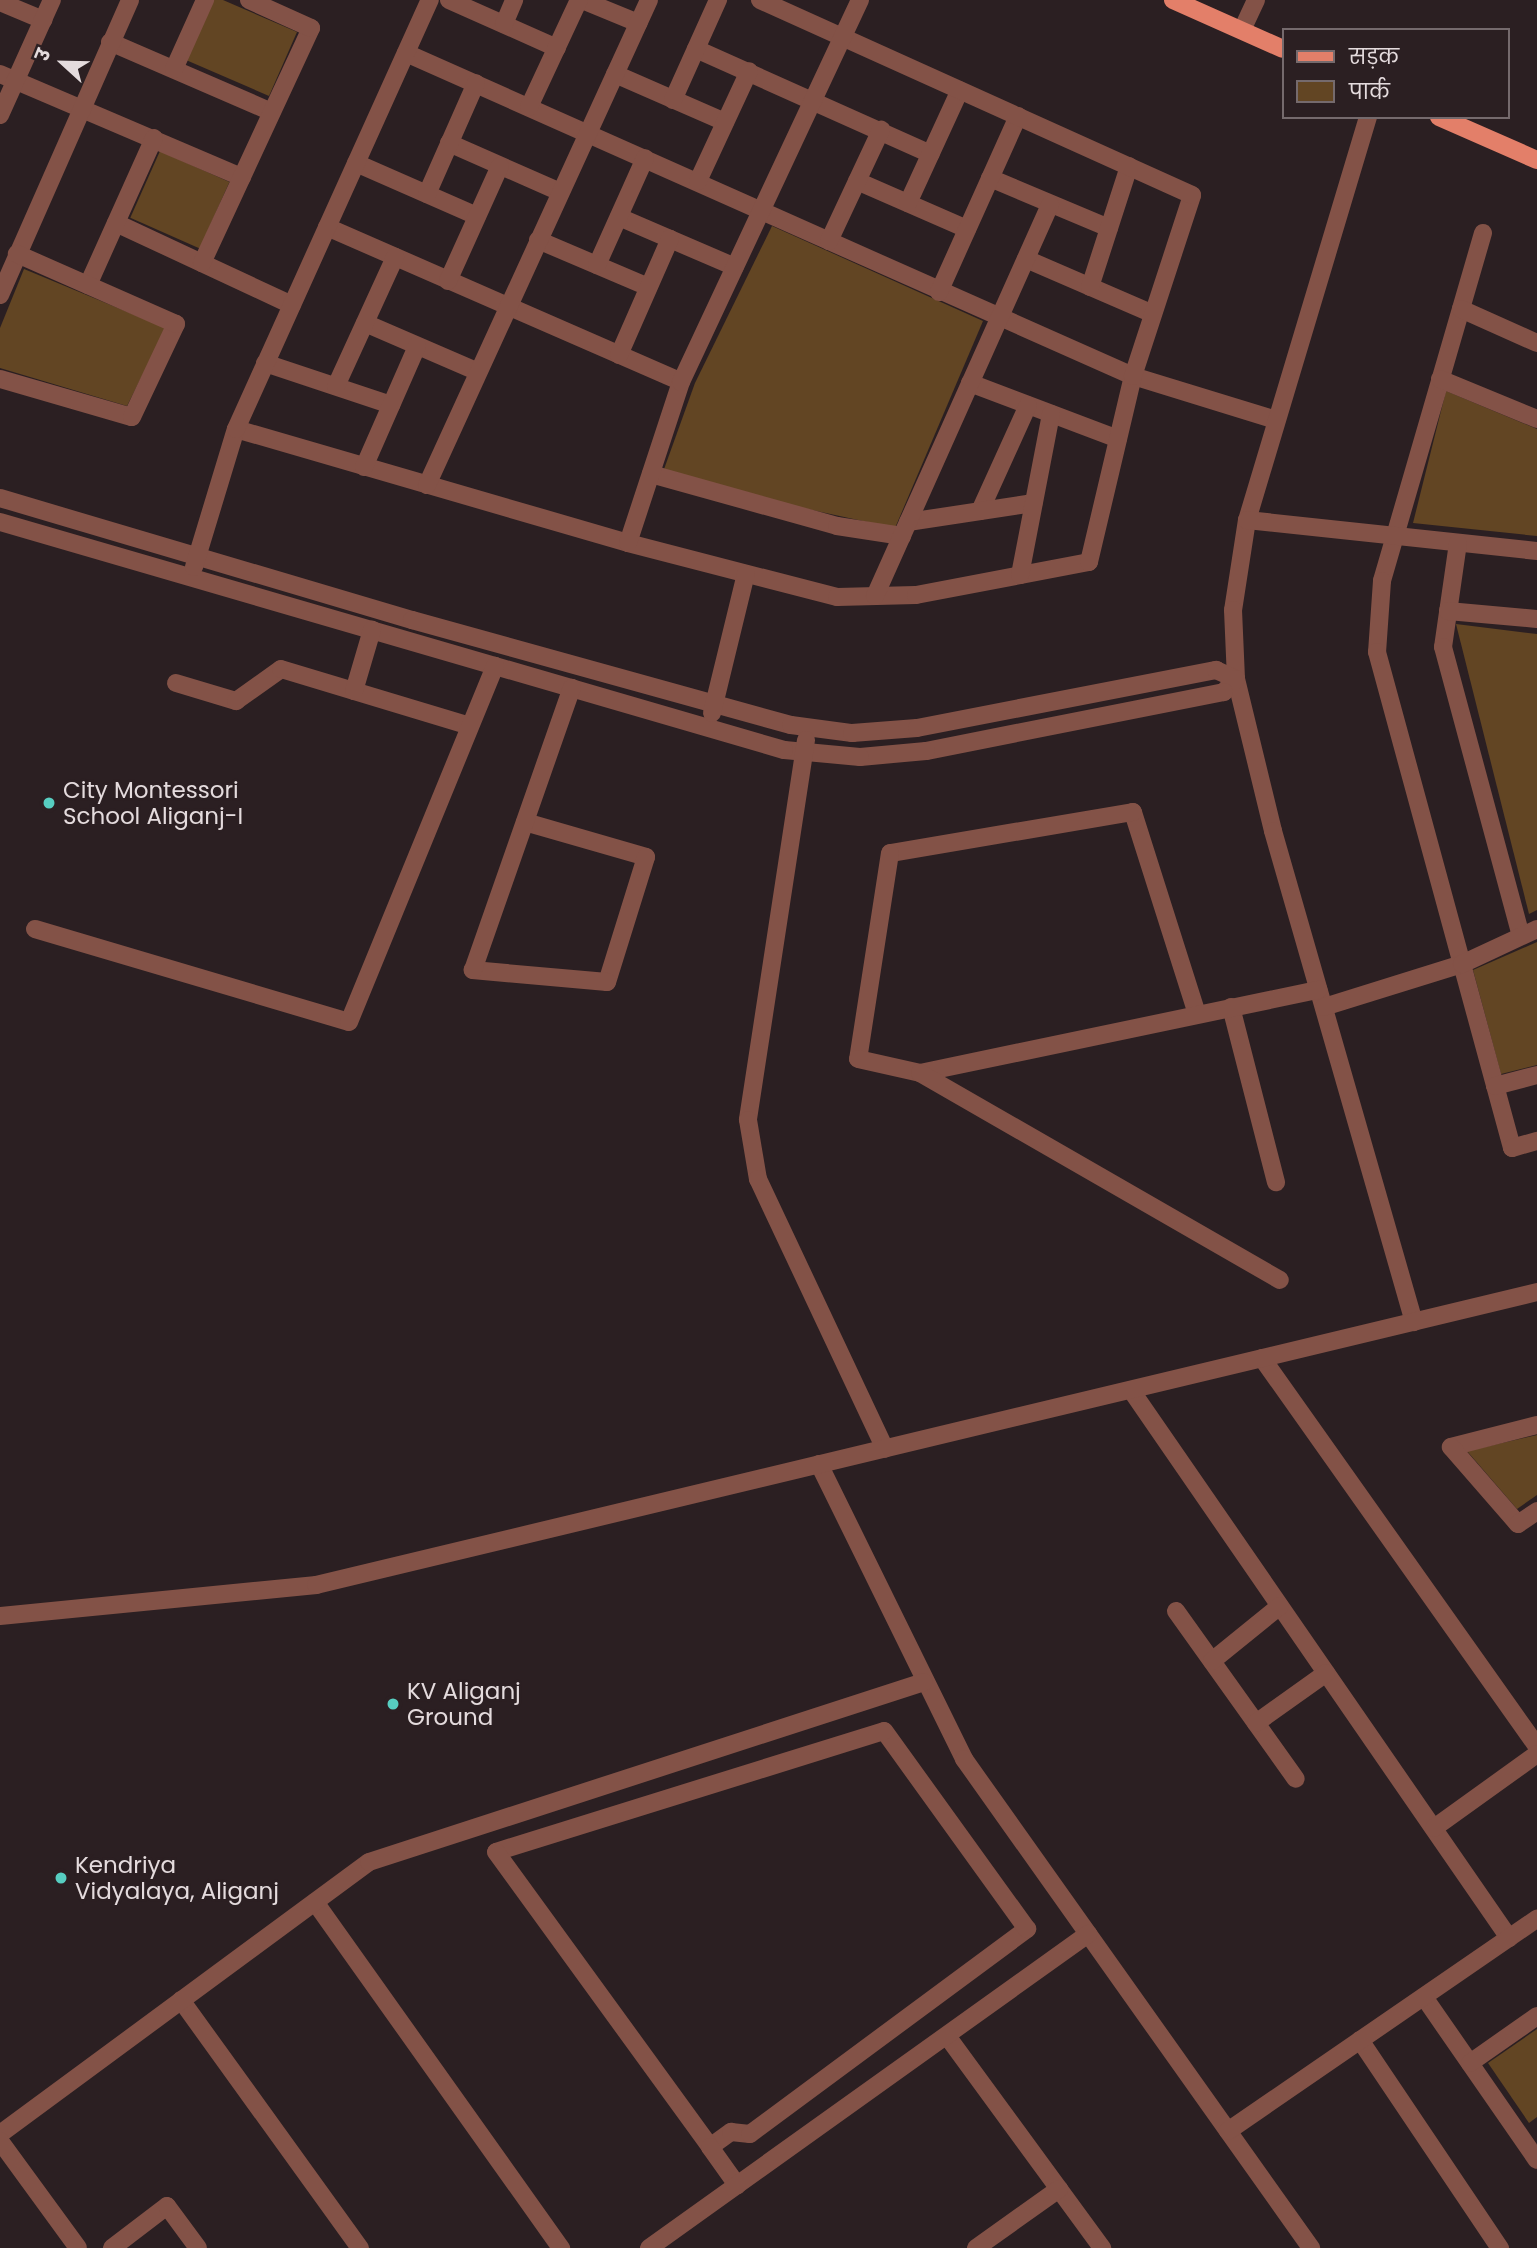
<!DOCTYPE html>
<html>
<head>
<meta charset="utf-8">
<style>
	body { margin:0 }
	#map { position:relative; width:1537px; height:2248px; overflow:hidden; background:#2b1f22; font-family:Poppins,"Noto Sans Devanagari",sans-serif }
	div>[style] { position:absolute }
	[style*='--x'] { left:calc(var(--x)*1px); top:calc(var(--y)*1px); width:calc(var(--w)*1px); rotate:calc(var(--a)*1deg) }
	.green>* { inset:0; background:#624523; transform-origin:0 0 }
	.minor>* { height:18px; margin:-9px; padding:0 9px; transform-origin:9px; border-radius:9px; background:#835247 }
	.major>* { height:18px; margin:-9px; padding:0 9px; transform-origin:9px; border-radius:9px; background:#e37f69 }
	.dots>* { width:19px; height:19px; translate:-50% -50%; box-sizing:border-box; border:4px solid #2b1f22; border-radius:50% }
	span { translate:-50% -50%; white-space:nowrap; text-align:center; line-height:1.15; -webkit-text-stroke:5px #2b1f22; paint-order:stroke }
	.poi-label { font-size:23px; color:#e4dbdd }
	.left { translate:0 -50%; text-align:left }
	.legend { position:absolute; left:1282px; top:28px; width:228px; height:91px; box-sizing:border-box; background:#2b1f22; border:2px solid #756a6d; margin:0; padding:9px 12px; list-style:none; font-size:21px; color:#e4dbdd }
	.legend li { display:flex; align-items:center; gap:14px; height:35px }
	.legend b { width:35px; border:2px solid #756a6d }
	.north { position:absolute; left:28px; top:28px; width:70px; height:70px; -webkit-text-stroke:5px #2b1f22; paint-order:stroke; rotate:292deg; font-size:19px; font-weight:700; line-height:28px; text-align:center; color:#e4dbdd }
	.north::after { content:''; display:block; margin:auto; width:24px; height:32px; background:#e4dbdd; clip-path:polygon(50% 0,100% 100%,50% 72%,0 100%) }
</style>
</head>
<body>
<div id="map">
	<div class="green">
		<div style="clip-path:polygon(212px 0,223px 0,297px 32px,269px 96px,186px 60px)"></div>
		<div style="left:160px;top:151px;width:76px;height:73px;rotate:24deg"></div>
		<div style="clip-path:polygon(772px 226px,983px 321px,895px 528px,775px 502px,663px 472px,695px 383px)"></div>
		<div style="clip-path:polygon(24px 269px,166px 328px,127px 406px,0 368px,0 328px)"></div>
		<div style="clip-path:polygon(1446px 391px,1537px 429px,1537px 536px,1413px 523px)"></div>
		<div style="clip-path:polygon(1456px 624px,1537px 634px,1537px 910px,1529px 914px)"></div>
		<div style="clip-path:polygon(1537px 942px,1537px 1065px,1501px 1074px,1473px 970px)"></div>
		<div style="clip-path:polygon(1537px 1435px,1537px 1495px,1517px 1509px,1467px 1451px)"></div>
		<div style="clip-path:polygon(1537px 2029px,1537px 2117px,1529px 2123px,1488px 2063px)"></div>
	</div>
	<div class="minor">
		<div style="--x:449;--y:0;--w:118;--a:24"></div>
		<div style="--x:582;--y:0;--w:61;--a:22.3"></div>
		<div style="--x:0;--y:2;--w:47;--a:22.7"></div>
		<div style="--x:504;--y:24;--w:26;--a:-67"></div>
		<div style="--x:1242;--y:30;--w:33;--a:-65"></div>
		<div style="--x:110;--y:42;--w:176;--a:23.4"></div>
		<div style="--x:696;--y:49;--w:257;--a:24.1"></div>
		<div style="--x:406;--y:53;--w:796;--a:23.96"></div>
		<div style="--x:1133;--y:376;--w:150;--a:17.1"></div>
		<div style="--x:174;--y:69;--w:76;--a:-65.8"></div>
		<div style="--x:0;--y:74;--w:263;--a:23.1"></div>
		<div style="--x:615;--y:74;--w:120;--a:23.6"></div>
		<div style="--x:673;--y:100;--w:110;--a:-65.8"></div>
		<div style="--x:529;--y:107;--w:118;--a:-65"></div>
		<div style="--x:0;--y:115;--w:126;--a:-65.7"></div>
		<div style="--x:1368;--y:117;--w:421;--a:106.7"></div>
		<div style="--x:1247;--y:520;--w:91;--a:98.8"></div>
		<div style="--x:1233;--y:610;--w:69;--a:87.5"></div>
		<div style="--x:1236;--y:679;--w:156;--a:76.3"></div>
		<div style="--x:1273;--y:831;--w:511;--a:73.98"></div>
		<div style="--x:449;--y:143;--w:121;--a:23.8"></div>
		<div style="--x:356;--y:163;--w:132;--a:23.7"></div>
		<div style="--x:990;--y:178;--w:129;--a:22.8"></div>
		<div style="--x:698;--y:181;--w:121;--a:-65.1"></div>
		<div style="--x:857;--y:181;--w:120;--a:23.6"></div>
		<div style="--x:427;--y:194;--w:121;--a:-66.2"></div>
		<div style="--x:908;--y:203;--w:124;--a:-65.3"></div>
		<div style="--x:619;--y:217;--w:126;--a:23.3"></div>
		<div style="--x:116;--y:223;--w:194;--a:25"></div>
		<div style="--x:327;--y:227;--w:386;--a:23.6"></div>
		<div style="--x:1483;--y:233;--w:362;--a:106.2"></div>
		<div style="--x:1382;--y:581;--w:71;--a:94"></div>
		<div style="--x:1377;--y:652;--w:514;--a:74.77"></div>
		<div style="--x:1512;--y:1148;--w:26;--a:-16"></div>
		<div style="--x:538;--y:240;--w:120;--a:23.1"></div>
		<div style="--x:829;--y:241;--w:123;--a:-64.9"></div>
		<div style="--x:1026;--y:259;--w:138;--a:23.4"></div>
		<div style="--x:202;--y:263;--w:259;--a:-65.1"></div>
		<div style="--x:311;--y:28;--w:68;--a:-155.7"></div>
		<div style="--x:597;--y:265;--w:117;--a:-65.8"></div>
		<div style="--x:448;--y:281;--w:126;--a:-65.7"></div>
		<div style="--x:88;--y:285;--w:161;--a:-65.8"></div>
		<div style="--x:1090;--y:287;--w:127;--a:-72.1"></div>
		<div style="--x:939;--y:292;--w:193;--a:-65.8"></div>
		<div style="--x:0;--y:295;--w:322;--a:-66.2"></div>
		<div style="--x:1461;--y:309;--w:83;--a:24.1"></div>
		<div style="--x:365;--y:323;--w:123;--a:23.4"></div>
		<div style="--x:619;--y:355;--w:127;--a:-66.3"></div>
		<div style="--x:265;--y:363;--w:133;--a:18.4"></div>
		<div style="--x:0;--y:379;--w:137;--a:16.1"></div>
		<div style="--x:132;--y:417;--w:103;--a:-64.7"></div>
		<div style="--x:176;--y:324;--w:174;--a:-156.2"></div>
		<div style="--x:1440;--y:379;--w:105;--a:22.4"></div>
		<div style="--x:970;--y:383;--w:158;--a:20.7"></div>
		<div style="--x:336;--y:386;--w:142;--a:-65.4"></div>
		<div style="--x:236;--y:429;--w:408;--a:16.2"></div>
		<div style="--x:628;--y:543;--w:216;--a:14.5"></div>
		<div style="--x:837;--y:597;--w:79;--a:-1.5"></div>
		<div style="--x:916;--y:595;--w:176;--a:-10.8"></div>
		<div style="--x:1089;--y:562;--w:191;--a:-76.7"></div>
		<div style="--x:1133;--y:376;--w:190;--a:-71.9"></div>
		<div style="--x:1192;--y:195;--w:474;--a:-155.7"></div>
		<div style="--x:364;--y:467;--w:132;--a:-66.3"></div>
		<div style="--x:651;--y:474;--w:193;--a:15.6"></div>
		<div style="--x:837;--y:526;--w:66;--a:8.7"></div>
		<div style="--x:427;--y:485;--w:533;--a:-65.4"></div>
		<div style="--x:0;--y:498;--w:430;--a:16.5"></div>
		<div style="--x:412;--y:620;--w:393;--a:15.5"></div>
		<div style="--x:791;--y:725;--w:62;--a:7.5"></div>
		<div style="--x:852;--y:733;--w:65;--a:-4.4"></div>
		<div style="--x:917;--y:728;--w:305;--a:-11"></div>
		<div style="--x:1216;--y:670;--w:22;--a:24"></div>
		<div style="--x:1236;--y:679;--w:18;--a:133"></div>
		<div style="--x:1224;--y:692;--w:304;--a:168.8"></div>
		<div style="--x:926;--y:751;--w:66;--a:174.8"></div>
		<div style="--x:860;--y:757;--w:76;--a:-174.7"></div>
		<div style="--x:784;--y:750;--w:816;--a:-163.78"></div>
		<div style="--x:980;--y:511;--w:116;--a:-65.6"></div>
		<div style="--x:1247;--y:520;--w:292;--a:6.1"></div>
		<div style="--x:908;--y:522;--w:127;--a:-8.6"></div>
		<div style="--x:628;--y:543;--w:169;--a:-71.8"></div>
		<div style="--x:681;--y:382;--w:422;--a:-64.9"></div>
		<div style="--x:1458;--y:543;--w:105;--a:98.2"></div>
		<div style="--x:1443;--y:647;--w:299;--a:74.9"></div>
		<div style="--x:194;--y:567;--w:144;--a:-73.1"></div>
		<div style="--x:236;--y:429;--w:471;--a:-65.7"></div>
		<div style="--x:1020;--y:575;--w:164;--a:-79.1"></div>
		<div style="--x:875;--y:596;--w:429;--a:-65.9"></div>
		<div style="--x:1448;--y:611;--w:89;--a:5.1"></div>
		<div style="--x:176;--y:683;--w:63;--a:16.7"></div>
		<div style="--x:236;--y:701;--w:55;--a:-35.4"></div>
		<div style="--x:281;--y:669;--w:197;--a:16.8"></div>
		<div style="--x:354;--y:691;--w:64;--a:-73.6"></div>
		<div style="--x:712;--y:713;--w:143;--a:-76.3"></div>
		<div style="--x:806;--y:740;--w:384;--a:98.7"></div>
		<div style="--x:748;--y:1120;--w:60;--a:80.4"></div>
		<div style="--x:758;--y:1179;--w:298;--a:64.8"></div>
		<div style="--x:525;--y:822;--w:126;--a:16.1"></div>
		<div style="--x:646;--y:857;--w:131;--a:107.3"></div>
		<div style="--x:607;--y:982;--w:135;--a:-174.9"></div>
		<div style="--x:473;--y:970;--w:299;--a:-70.7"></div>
		<div style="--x:35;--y:929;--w:327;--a:16.5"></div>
		<div style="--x:349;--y:1022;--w:385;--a:-67.7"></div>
		<div style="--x:1231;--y:1007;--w:181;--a:75.6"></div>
		<div style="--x:1324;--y:1007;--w:145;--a:-17.3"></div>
		<div style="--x:1462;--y:964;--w:83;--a:-25"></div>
		<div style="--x:1197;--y:1014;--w:212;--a:-107.6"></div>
		<div style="--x:1133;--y:812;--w:246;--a:170.4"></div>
		<div style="--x:890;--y:853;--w:208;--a:98.8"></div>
		<div style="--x:858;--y:1059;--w:64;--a:12.7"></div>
		<div style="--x:920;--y:1073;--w:407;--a:-11.8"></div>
		<div style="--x:920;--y:1073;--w:415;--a:29.9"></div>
		<div style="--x:1495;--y:1086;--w:43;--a:-14.7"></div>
		<div style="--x:1262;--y:1358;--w:476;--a:54.7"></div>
		<div style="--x:1131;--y:1390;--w:666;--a:55.4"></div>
		<div style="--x:1537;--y:1425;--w:89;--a:165.7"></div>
		<div style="--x:1451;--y:1447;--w:102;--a:49"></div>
		<div style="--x:1518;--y:1524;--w:23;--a:-34"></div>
		<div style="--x:819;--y:1464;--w:329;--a:63.8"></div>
		<div style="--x:964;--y:1759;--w:600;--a:54.64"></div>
		<div style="--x:1176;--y:1611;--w:206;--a:54.5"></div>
		<div style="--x:0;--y:1616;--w:318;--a:-5.6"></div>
		<div style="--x:316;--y:1585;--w:1256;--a:-13.49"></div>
		<div style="--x:1212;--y:1661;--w:87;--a:-39"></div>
		<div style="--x:1256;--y:1723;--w:86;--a:-35.5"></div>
		<div style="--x:1434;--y:1828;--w:127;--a:-35.7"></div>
		<div style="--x:315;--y:1902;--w:425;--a:54.6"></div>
		<div style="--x:1424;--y:1997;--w:198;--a:55.3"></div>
		<div style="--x:181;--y:2000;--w:306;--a:54.2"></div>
		<div style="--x:947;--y:2036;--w:263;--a:53.8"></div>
		<div style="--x:1360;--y:2040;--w:251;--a:56.1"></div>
		<div style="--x:1470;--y:2063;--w:82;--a:-35"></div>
		<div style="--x:1228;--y:2131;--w:375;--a:-34.5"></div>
		<div style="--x:0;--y:2134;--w:458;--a:-36.4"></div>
		<div style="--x:369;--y:1862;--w:583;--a:-17.97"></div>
		<div style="--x:0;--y:2141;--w:132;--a:53.9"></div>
		<div style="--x:710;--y:2147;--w:26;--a:-36"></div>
		<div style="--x:731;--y:2132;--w:19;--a:6"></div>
		<div style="--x:750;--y:2134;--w:345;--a:-36.5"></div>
		<div style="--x:1027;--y:1929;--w:244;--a:-125.8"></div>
		<div style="--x:884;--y:1731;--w:406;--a:162.7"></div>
		<div style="--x:496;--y:1852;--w:364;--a:54"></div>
		<div style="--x:710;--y:2147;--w:47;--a:54.6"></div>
		<div style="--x:112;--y:2248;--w:69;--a:-37.4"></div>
		<div style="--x:167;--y:2206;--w:52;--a:53.6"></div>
		<div style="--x:649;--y:2248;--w:540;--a:-35.57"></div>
		<div style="--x:976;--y:2248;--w:102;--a:-35.4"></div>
	</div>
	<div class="major">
		<div style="--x:1173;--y:0;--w:120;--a:24"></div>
		<div style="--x:1439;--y:117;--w:107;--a:23.7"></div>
	</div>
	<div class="dots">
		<div style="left:49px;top:803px;background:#57cec1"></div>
		<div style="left:393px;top:1704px;background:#57cec1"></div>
		<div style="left:61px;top:1878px;background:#57cec1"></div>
	</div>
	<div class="poi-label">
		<span class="left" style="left:63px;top:803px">City Montessori<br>School Aliganj-I</span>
		<span class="left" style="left:407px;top:1704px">KV Aliganj<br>Ground</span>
		<span class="left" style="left:75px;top:1878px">Kendriya<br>Vidyalaya, Aliganj</span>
	</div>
	<ul class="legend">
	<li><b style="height:9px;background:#e37f69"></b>सड़क</li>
	<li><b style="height:19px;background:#624523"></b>पार्क</li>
	</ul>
	<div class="north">उ</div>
</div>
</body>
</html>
